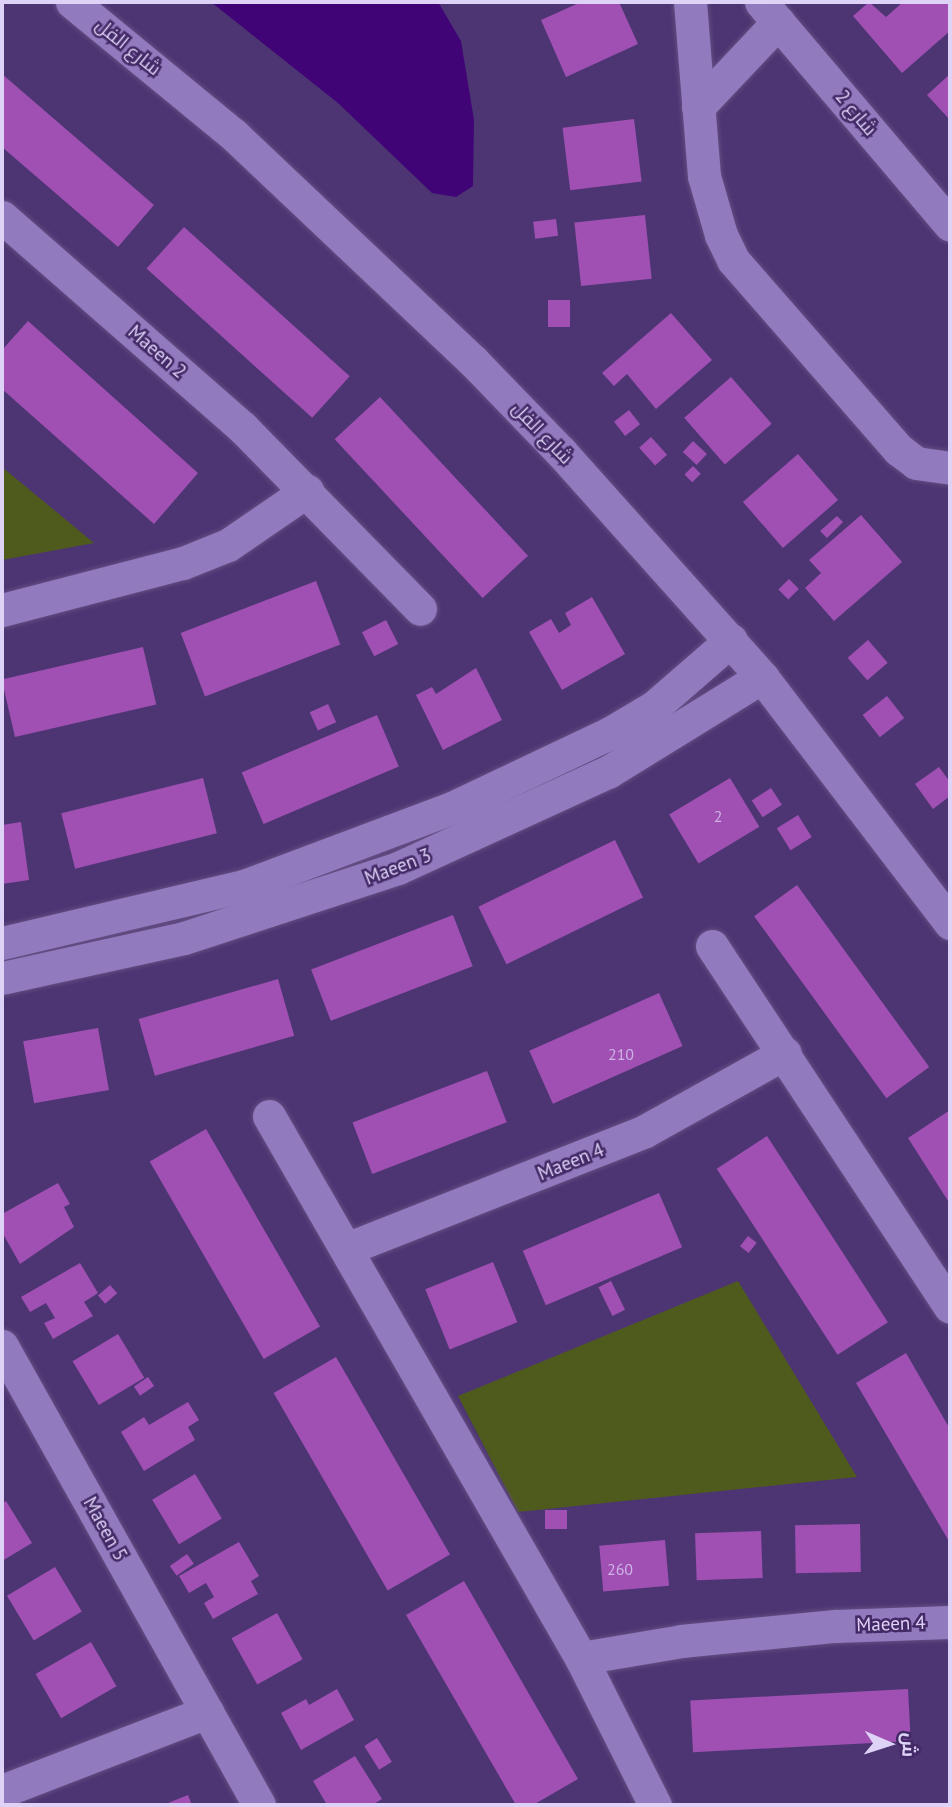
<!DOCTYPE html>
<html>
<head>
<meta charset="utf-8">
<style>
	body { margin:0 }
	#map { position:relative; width:952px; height:1807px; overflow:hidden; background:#4d3573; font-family:"PT Sans",Cairo,sans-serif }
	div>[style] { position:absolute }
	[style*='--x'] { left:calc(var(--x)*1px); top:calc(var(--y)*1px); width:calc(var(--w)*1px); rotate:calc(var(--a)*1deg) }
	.green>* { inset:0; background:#4f5b1d }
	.water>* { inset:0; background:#410477 }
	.building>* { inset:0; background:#9f50b2; transform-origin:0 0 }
	.roads { filter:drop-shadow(0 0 2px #634e82) drop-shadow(0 0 2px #634e82) }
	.minor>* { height:33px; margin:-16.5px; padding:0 16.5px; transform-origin:16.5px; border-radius:16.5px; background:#927abe }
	span { translate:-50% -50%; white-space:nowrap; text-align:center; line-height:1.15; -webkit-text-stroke:5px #432a67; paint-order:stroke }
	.number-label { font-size:16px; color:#ceb2e6 }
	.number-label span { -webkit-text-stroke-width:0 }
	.street-label { font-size:19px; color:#ded2f7 }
	.frame { position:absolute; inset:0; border:4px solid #ded2f7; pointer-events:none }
	.north { position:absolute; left:854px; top:1709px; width:70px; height:70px; -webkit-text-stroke:5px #432a67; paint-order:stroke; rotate:93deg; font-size:19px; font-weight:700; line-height:28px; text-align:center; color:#ded2f7 }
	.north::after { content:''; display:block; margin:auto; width:24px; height:32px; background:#ded2f7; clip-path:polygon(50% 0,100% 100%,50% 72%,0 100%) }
</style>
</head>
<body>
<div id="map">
	<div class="green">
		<div style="clip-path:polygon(2px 467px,94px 543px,2px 560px)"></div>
		<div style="clip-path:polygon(738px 1281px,857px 1477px,518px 1512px,458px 1396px)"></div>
	</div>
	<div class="water">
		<div style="clip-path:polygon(211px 2px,438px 2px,461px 41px,474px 120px,473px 186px,456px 197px,432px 193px,338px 103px)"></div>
	</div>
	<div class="building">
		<div style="clip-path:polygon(581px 2px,619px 2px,638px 44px,566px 77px,541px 20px)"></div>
		<div style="clip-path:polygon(869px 2px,886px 17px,903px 2px,946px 2px,950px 7px,950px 31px,902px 73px,853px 16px)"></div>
		<div style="clip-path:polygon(2px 74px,154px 205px,118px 247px,2px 147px)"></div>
		<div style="clip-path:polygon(950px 74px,950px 120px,927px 95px)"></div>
		<div style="left:634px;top:119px;width:63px;height:72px;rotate:83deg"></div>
		<div style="left:645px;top:215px;width:64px;height:71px;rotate:84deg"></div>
		<div style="left:556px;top:219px;width:17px;height:23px;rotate:83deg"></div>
		<div style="left:184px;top:227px;width:223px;height:56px;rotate:42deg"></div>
		<div style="left:548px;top:300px;width:22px;height:27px"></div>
		<div style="clip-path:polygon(671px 313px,712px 360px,656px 409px,627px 374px,614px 386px,602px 373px)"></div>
		<div style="clip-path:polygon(28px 321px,198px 473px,154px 524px,2px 389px,2px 350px)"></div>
		<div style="left:731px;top:377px;width:62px;height:62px;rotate:49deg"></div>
		<div style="left:380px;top:397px;width:217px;height:62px;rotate:47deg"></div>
		<div style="left:629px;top:410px;width:18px;height:19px;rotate:52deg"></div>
		<div style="left:651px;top:437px;width:24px;height:16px;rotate:48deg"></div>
		<div style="left:693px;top:441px;width:19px;height:15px;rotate:43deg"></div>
		<div style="left:798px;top:454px;width:61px;height:73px;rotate:49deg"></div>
		<div style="left:693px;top:466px;width:11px;height:12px;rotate:45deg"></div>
		<div style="clip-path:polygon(861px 515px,902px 562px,834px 621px,805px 588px,821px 573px,809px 560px)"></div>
		<div style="clip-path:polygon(837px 516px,843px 522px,827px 538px,820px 531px)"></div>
		<div style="left:789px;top:579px;width:14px;height:15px;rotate:45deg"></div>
		<div style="left:316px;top:581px;width:68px;height:145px;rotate:69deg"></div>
		<div style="clip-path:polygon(592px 597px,625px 654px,562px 690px,529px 632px,551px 619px,559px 633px,571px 625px,565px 613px)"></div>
		<div style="left:386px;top:620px;width:27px;height:27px;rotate:63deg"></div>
		<div style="left:868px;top:640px;width:30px;height:27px;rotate:49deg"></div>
		<div style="left:143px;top:647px;width:59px;height:145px;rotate:77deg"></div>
		<div style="clip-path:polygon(476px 668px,502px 720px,443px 750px,416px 695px,432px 687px,436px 694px)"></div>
		<div style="left:887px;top:696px;width:28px;height:31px;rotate:52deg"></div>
		<div style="left:328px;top:704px;width:20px;height:20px;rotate:66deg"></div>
		<div style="left:377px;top:715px;width:56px;height:147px;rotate:67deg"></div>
		<div style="clip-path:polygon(939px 767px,950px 782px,950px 796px,933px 809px,915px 784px)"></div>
		<div style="left:203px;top:778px;width:57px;height:146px;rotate:76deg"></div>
		<div style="left:730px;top:778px;width:57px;height:71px;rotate:59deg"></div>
		<div style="left:771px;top:788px;width:20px;height:23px;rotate:57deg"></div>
		<div style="left:798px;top:815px;width:26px;height:25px;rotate:58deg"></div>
		<div style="clip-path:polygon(21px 822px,29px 880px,2px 884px,2px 825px)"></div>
		<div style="left:615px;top:840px;width:64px;height:152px;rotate:64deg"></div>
		<div style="left:797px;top:885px;width:225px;height:53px;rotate:54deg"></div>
		<div style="left:453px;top:915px;width:55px;height:152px;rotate:69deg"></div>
		<div style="left:278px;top:979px;width:59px;height:145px;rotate:74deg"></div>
		<div style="left:659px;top:993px;width:58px;height:142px;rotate:66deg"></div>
		<div style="left:98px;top:1028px;width:63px;height:76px;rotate:80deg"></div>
		<div style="left:487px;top:1071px;width:55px;height:144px;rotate:69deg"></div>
		<div style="clip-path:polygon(950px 1110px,950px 1204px,908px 1138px)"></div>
		<div style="left:206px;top:1129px;width:228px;height:65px;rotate:60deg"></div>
		<div style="left:767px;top:1136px;width:222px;height:60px;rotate:57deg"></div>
		<div style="clip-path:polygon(58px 1183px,70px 1204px,64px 1207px,74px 1227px,20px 1264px,2px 1232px,2px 1214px)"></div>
		<div style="left:659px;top:1193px;width:59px;height:148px;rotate:67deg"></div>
		<div style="left:748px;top:1236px;width:11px;height:13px;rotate:38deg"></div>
		<div style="left:493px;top:1262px;width:65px;height:73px;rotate:68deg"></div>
		<div style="clip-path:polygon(80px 1263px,98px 1293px,84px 1302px,93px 1316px,53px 1339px,44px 1323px,55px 1318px,46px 1303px,30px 1312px,21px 1297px)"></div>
		<div style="left:611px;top:1281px;width:32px;height:14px;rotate:64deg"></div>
		<div style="left:110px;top:1285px;width:11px;height:16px;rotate:49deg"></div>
		<div style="left:118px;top:1334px;width:51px;height:53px;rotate:59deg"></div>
		<div style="clip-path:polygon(906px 1353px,950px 1429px,950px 1543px,856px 1383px)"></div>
		<div style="left:336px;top:1357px;width:228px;height:72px;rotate:60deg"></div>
		<div style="left:148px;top:1377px;width:11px;height:17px;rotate:56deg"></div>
		<div style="clip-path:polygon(188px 1402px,199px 1420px,188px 1427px,195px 1440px,144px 1471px,121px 1432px,144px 1417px,149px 1425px)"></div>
		<div style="left:195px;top:1474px;width:52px;height:50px;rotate:59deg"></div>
		<div style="clip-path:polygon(6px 1501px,32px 1543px,2px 1561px,2px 1504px)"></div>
		<div style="left:545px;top:1510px;width:22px;height:19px"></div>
		<div style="left:860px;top:1524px;width:48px;height:65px;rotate:89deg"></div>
		<div style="left:761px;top:1531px;width:47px;height:66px;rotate:88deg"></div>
		<div style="left:665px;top:1540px;width:46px;height:66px;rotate:85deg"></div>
		<div style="clip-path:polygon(239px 1542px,259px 1576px,251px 1581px,258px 1594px,213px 1619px,204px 1603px,214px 1597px,206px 1583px,189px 1593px,179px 1576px)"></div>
		<div style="left:187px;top:1554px;width:12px;height:21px;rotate:55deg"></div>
		<div style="left:55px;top:1567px;width:52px;height:56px;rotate:59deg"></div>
		<div style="clip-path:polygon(464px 1581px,578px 1779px,533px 1805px,516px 1805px,406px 1615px)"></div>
		<div style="left:277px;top:1613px;width:53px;height:52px;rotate:61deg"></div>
		<div style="left:91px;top:1642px;width:51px;height:64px;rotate:60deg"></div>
		<div style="clip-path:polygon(337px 1689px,354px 1720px,301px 1750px,281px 1713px,306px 1699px,309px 1705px)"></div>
		<div style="left:908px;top:1689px;width:52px;height:218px;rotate:87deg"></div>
		<div style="left:377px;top:1738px;width:28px;height:15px;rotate:58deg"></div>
		<div style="clip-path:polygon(355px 1756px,382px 1799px,372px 1805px,327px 1805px,313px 1781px)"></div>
		<div style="clip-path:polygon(188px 1795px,192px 1805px,163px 1805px)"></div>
	</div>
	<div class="roads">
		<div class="minor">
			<div style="--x:72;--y:2;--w:210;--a:39.4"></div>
			<div style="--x:234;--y:135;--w:329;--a:43.4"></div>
			<div style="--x:473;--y:361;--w:127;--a:46"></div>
			<div style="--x:561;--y:452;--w:302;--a:48.2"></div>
			<div style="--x:762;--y:677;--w:310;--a:52.6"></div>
			<div style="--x:690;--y:2;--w:175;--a:85.4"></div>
			<div style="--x:704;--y:176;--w:61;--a:73.9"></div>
			<div style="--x:721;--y:235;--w:28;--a:64"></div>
			<div style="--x:733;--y:260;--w:252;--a:48.9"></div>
			<div style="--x:899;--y:450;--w:21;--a:37"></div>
			<div style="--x:916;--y:463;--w:34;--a:8"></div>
			<div style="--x:761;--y:2;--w:292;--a:49.7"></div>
			<div style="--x:698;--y:107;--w:117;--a:-46.7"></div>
			<div style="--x:2;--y:217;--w:320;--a:41.2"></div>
			<div style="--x:243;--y:428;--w:253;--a:45.6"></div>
			<div style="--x:2;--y:610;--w:187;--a:-14.6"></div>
			<div style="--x:183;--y:563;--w:48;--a:-21.8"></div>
			<div style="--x:228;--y:545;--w:96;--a:-34.4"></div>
			<div style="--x:2;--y:943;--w:249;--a:-13.3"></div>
			<div style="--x:244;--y:886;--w:222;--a:-20.6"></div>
			<div style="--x:452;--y:808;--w:175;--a:-25.4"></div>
			<div style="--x:610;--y:733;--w:51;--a:-30.6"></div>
			<div style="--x:654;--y:707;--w:102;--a:-41"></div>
			<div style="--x:712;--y:946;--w:432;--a:56.6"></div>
			<div style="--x:2;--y:978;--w:186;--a:-12.4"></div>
			<div style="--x:184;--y:938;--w:225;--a:-18.1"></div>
			<div style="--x:398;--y:868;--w:231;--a:-24.6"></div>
			<div style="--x:608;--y:772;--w:181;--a:-31.7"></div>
			<div style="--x:269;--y:1116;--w:625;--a:60.07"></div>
			<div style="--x:581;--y:1658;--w:165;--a:63.3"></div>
			<div style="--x:346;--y:1249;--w:321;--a:-21.5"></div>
			<div style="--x:645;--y:1131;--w:160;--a:-29.1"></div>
			<div style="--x:2;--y:1346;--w:526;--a:60.75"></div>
			<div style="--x:581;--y:1658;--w:101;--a:-9.6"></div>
			<div style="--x:681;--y:1641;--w:155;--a:-5.6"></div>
			<div style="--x:835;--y:1626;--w:115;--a:-2"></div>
			<div style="--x:2;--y:1791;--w:220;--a:-21.1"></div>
		</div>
	</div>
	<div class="number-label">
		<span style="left:718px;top:816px">2</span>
		<span style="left:621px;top:1054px">210</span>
		<span style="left:620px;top:1569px">260</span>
	</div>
	<div class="street-label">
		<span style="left:128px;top:47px;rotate:39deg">شارع الفل</span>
		<span style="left:856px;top:113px;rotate:50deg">شارع 2</span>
		<span style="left:157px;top:352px;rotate:41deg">Maeen 2</span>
		<span style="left:542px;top:433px;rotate:46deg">شارع الفل</span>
		<span style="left:398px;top:867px;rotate:-21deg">Maeen 3</span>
		<span style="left:571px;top:1162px;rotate:-22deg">Maeen 4</span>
		<span style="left:105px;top:1529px;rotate:61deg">Maeen 5</span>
		<span style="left:891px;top:1624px;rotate:-2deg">Maeen 4</span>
	</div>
	<div class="frame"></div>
	<div class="north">ش</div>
</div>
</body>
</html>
